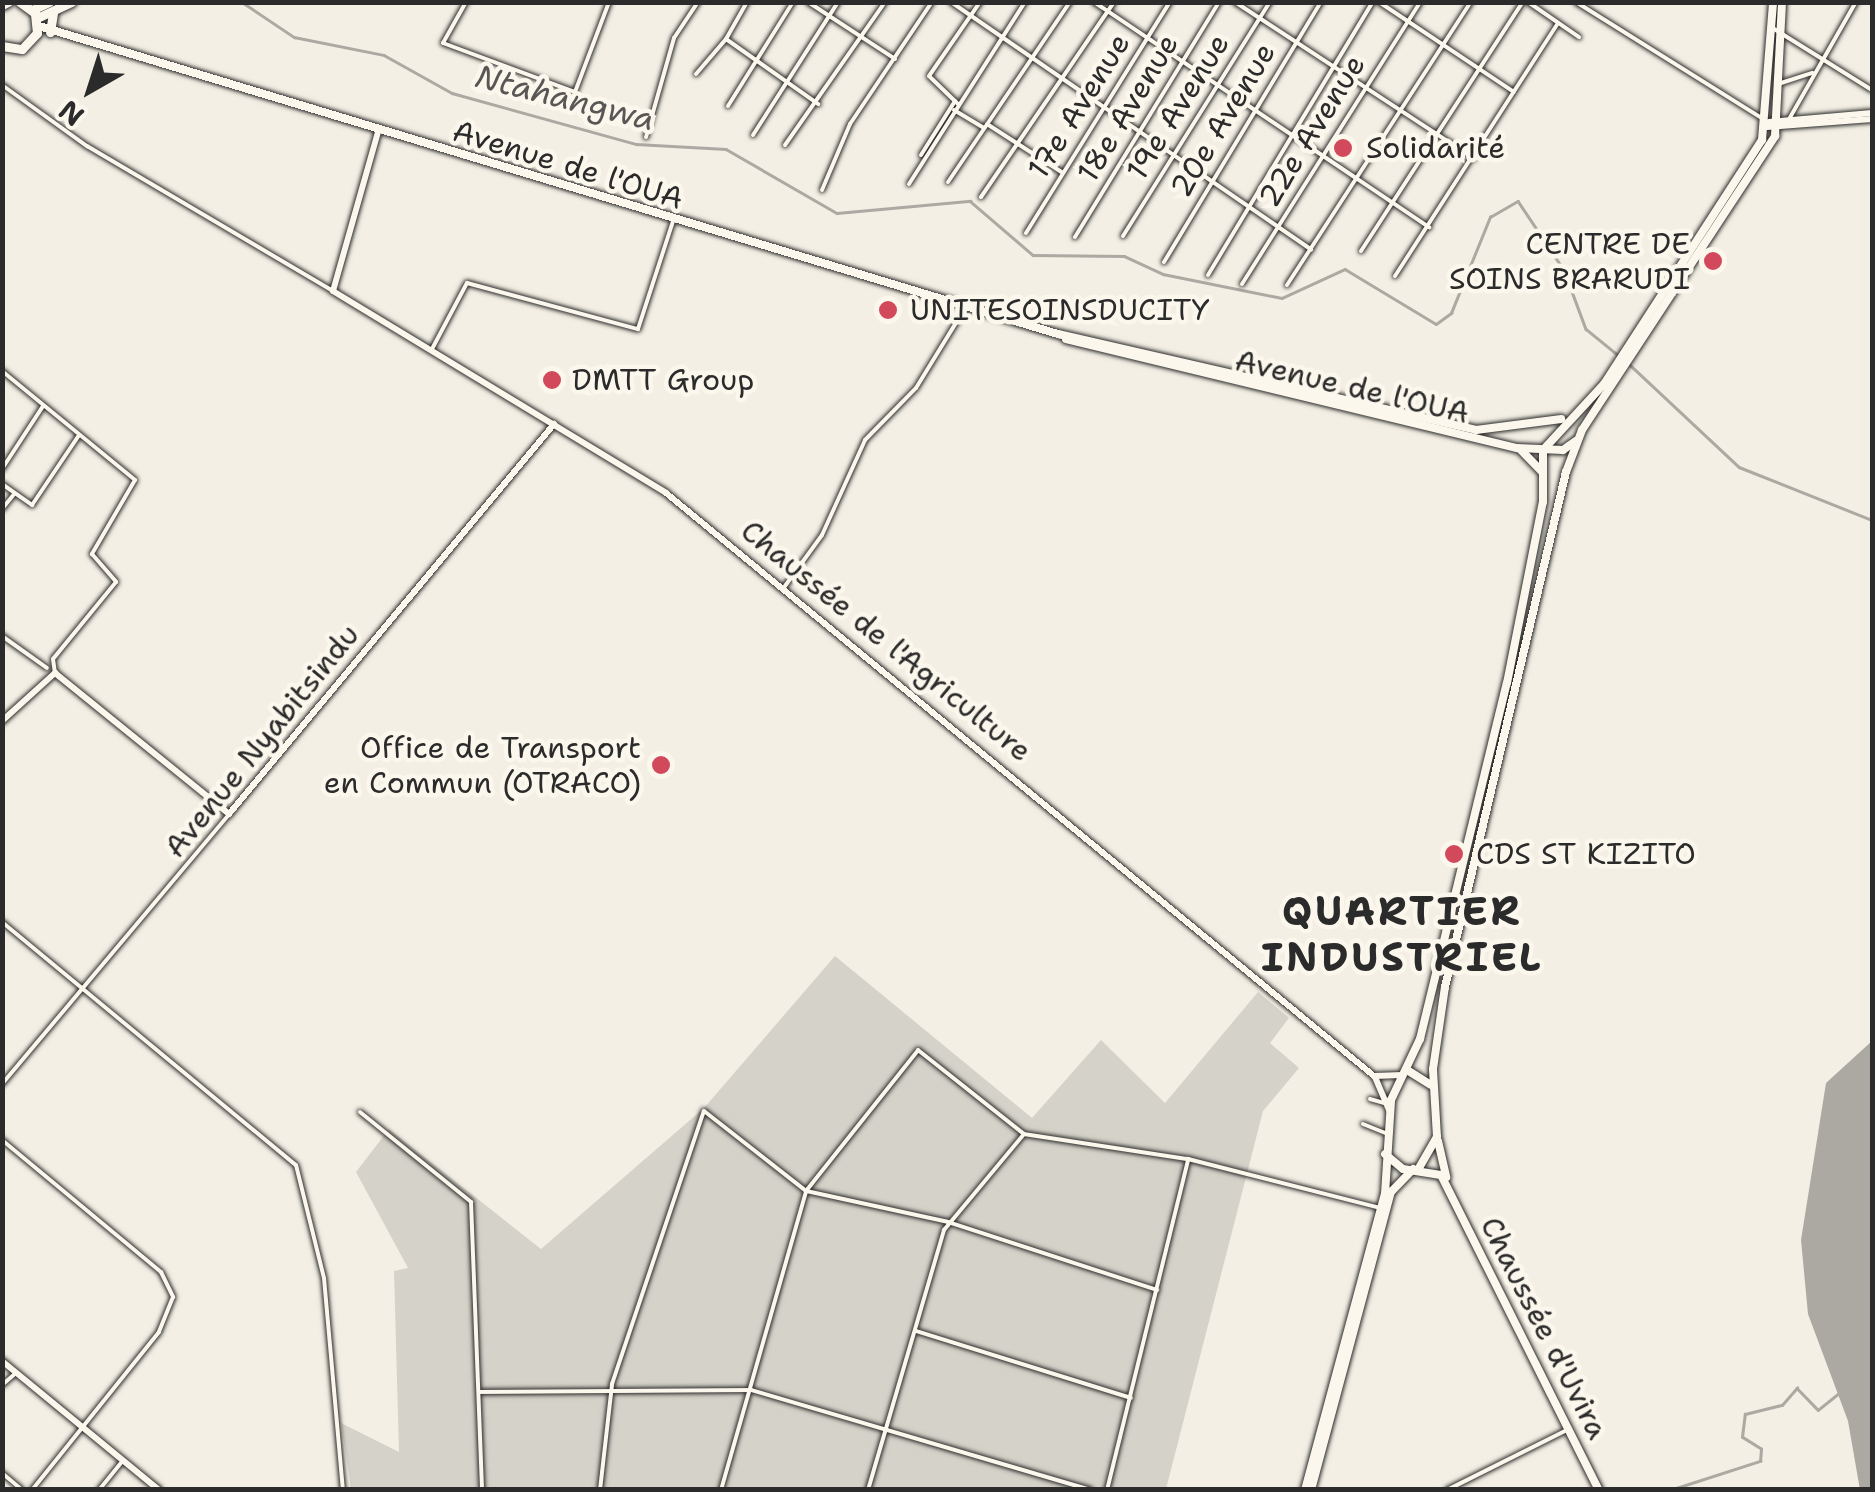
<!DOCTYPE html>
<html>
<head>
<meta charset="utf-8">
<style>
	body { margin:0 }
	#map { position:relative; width:1875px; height:1492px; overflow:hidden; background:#f3efe4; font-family:"Shantell Sans",sans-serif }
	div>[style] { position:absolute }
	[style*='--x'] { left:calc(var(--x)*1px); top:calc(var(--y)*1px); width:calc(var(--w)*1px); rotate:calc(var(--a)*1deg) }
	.green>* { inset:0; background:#d5d2c9 }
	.water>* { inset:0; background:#aca9a2 }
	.stream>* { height:2.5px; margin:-1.25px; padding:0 1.25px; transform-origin:1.25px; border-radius:1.25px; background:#aca9a2 }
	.roads { filter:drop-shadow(0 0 2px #2b2b2b) drop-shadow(0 0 2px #2b2b2b) }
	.street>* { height:4px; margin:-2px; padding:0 2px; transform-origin:2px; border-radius:2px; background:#fbf7ec }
	.secondary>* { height:6px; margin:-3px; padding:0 3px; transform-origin:3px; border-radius:3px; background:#fbf7ec }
	.primary>* { height:8px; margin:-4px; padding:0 4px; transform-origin:4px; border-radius:4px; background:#fbf7ec }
	.highway>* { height:9px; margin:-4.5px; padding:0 4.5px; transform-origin:4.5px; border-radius:4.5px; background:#fbf7ec }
	.dots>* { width:28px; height:28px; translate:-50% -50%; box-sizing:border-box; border:5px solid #fbf7ec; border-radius:50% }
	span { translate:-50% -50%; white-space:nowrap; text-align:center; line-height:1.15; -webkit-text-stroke:9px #fbf7ec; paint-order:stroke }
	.street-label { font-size:30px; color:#2b2b2b }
	.poi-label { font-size:30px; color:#2b2b2b }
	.left { translate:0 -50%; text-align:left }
	.right { translate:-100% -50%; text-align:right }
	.water-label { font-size:32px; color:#585755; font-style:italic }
	.district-label { font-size:40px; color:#2b2b2b; font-weight:700; letter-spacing:2.5px }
	.frame { position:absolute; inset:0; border:5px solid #2b2b2b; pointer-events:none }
	.north { position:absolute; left:40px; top:40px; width:100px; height:100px; -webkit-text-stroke:8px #fbf7ec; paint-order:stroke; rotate:219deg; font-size:28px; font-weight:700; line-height:40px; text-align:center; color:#2b2b2b }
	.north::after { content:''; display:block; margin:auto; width:35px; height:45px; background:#2b2b2b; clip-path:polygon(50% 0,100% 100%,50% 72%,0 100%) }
</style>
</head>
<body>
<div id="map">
	<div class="green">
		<div style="clip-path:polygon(835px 956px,1032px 1118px,1101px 1040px,1165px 1103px,1258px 992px,1289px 1018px,1270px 1043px,1299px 1068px,1263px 1111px,1166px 1489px,351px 1489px,341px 1423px,399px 1452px,394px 1271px,408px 1268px,356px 1172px,389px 1129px,541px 1249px,704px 1108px)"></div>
	</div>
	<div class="water">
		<div style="clip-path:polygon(1872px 1041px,1872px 1489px,1860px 1490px,1848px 1421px,1808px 1314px,1801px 1240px,1826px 1083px)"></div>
	</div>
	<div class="stream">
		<div style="--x:242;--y:2;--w:63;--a:33.9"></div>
		<div style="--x:294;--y:37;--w:92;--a:11.3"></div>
		<div style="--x:384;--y:55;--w:78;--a:29.2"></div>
		<div style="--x:452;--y:93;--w:191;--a:15.5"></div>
		<div style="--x:636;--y:144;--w:90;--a:3.2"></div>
		<div style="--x:726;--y:149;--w:128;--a:30"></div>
		<div style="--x:837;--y:213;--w:134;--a:-5.2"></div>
		<div style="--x:970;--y:201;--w:83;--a:40.6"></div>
		<div style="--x:1033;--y:255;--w:91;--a:0.6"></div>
		<div style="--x:1124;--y:256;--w:43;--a:24.8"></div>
		<div style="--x:1163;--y:274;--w:121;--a:11.4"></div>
		<div style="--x:1282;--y:298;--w:69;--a:-24.7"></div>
		<div style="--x:1345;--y:269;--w:106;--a:31.1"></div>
		<div style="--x:1436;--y:324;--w:19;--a:-36"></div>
		<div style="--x:1451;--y:313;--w:104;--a:-67.9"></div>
		<div style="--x:1490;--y:217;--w:32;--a:-30"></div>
		<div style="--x:1518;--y:201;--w:83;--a:56.3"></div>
		<div style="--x:1564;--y:270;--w:63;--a:69.6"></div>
		<div style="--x:1586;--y:329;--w:41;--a:39.1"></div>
		<div style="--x:1628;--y:363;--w:152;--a:43.1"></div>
		<div style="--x:1739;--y:467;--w:143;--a:21.7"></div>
		<div style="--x:1670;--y:1490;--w:95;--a:-17.9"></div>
		<div style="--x:1760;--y:1461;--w:12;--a:-85"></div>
		<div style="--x:1761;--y:1449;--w:22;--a:-148"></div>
		<div style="--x:1742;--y:1437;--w:23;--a:-83"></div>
		<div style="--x:1745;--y:1414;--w:38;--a:-14"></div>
		<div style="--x:1782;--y:1405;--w:23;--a:-49"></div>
		<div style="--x:1797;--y:1388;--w:30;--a:46"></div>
		<div style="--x:1818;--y:1410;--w:28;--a:-39"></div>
	</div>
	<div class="roads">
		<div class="street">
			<div style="--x:466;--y:2;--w:47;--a:119.3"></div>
			<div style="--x:443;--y:43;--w:141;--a:20.4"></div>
			<div style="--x:575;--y:92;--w:96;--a:-69.3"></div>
			<div style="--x:747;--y:2;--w:43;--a:119.6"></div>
			<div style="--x:726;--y:39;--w:113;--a:35.2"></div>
			<div style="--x:808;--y:2;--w:104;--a:33.2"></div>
			<div style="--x:951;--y:2;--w:437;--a:34.5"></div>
			<div style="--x:1094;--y:2;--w:404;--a:33.9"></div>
			<div style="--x:1235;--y:2;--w:285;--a:33.2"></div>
			<div style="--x:1379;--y:2;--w:162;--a:33.7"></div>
			<div style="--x:1528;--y:2;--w:62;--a:34.5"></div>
			<div style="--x:1576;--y:2;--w:221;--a:32"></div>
			<div style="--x:1771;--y:27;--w:119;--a:32"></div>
			<div style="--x:696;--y:74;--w:46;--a:-49.4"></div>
			<div style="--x:1778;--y:84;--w:36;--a:-18"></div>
			<div style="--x:2;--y:85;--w:105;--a:35.7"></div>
			<div style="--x:87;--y:146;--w:286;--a:30.5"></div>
			<div style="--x:958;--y:104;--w:40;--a:-136"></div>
			<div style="--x:929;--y:76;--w:90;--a:-55.4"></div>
			<div style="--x:728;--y:106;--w:123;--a:-58"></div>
			<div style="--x:954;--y:110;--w:35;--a:31"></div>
			<div style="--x:1788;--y:121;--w:137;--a:-60.3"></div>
			<div style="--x:987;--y:124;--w:90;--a:32.8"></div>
			<div style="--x:753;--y:135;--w:158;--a:-57.4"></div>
			<div style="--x:646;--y:137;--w:103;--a:-74.2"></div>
			<div style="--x:674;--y:38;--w:43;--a:-56.3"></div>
			<div style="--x:785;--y:145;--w:174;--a:-55"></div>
			<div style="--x:921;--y:155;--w:64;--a:-57.8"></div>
			<div style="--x:948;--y:182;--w:217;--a:-55.9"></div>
			<div style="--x:909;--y:184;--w:216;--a:-57.5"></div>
			<div style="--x:822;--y:190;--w:72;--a:-67"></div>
			<div style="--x:850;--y:124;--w:147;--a:-56.1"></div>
			<div style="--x:981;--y:197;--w:236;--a:-55.7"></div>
			<div style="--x:1026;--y:233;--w:272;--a:-58.1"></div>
			<div style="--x:1123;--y:236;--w:276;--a:-57.9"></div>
			<div style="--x:1075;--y:237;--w:276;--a:-58.5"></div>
			<div style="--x:1361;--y:251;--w:297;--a:-57"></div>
			<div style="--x:1164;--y:262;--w:304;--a:-58.9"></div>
			<div style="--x:1208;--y:275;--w:319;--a:-58.9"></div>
			<div style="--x:1395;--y:276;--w:301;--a:-57.2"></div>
			<div style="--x:1242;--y:284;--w:333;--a:-57.7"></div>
			<div style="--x:1287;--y:285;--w:338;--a:-57"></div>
			<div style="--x:432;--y:349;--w:75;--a:-62.1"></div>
			<div style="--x:467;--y:283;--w:177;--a:15.1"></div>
			<div style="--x:638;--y:329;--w:114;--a:-72"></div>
			<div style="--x:2;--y:371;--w:172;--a:39.3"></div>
			<div style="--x:135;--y:480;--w:86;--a:120.2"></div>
			<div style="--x:92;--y:554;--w:37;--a:49"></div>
			<div style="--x:116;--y:582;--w:99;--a:129.3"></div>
			<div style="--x:53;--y:659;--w:14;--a:82"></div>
			<div style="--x:2;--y:469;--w:75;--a:-56.9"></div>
			<div style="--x:2;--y:484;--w:37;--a:35"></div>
			<div style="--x:32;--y:505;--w:84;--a:-56.1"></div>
			<div style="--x:2;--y:509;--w:19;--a:-51"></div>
			<div style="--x:785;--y:586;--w:63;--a:-54"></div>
			<div style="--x:822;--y:535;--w:104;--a:-65.6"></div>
			<div style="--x:865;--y:440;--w:73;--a:-45.6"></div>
			<div style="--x:916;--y:388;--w:94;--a:-58.5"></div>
			<div style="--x:2;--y:636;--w:55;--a:35.4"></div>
			<div style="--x:2;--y:922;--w:381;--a:39.6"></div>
			<div style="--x:296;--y:1165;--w:116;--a:76.1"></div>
			<div style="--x:324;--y:1278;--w:213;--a:84.9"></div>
			<div style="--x:2;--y:1084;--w:351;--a:-49.9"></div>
			<div style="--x:1370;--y:1099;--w:15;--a:16"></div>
			<div style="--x:360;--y:1112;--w:143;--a:39"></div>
			<div style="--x:471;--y:1202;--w:288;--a:87.8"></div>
			<div style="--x:1363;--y:1124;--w:24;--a:22"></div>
			<div style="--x:2;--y:1140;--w:207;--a:39.7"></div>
			<div style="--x:161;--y:1272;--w:28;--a:64"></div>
			<div style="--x:173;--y:1297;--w:38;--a:112"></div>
			<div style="--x:159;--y:1332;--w:203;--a:128.8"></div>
			<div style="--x:916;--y:1331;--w:225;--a:17.3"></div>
			<div style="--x:2;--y:1385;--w:18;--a:-41"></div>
			<div style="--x:479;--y:1392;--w:272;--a:-0.4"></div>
			<div style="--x:751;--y:1390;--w:354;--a:16.4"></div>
			<div style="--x:2;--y:1473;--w:26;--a:40"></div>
			<div style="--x:99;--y:1490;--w:38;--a:-51"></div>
			<div style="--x:600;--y:1490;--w:107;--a:-83.5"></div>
			<div style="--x:612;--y:1384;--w:288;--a:-71.4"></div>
			<div style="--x:704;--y:1111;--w:130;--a:38.1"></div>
			<div style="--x:806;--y:1191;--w:145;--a:12.3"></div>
			<div style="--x:948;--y:1222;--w:220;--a:18"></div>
			<div style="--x:721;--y:1490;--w:311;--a:-74.1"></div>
			<div style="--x:806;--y:1191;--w:180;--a:-51.5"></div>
			<div style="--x:918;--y:1050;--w:135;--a:38.4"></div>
			<div style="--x:1024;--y:1134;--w:166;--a:8.7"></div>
			<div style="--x:1188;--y:1159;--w:198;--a:14.3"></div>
			<div style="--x:868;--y:1490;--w:271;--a:-73.7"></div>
			<div style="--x:944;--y:1230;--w:125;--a:-50.2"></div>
			<div style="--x:1107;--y:1490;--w:341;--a:-76.2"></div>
			<div style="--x:1447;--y:1490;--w:136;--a:-26.6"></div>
		</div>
		<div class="secondary">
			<div style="--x:1769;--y:122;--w:103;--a:-5"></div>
			<div style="--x:1767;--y:127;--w:105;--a:-4.4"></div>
			<div style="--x:378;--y:132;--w:165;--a:105.8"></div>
			<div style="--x:333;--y:291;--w:389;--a:31.2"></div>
			<div style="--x:666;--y:493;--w:917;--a:39.47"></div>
			<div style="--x:1374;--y:1076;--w:28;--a:-2"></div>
			<div style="--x:2;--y:721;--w:72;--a:-42.2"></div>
			<div style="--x:55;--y:673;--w:224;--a:39"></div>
			<div style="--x:229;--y:814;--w:508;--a:-50.19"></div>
			<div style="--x:1375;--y:1077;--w:36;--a:67"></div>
			<div style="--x:2;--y:1361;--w:203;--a:39.4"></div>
		</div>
		<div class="primary">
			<div style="--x:39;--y:26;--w:1065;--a:16.82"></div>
			<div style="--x:1058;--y:334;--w:429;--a:12.9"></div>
			<div style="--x:1476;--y:430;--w:86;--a:-7.4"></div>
			<div style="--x:1066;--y:339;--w:464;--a:13.6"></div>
			<div style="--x:1517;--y:448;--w:46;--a:2.5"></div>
			<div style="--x:1563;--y:450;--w:16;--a:-35"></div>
			<div style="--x:1521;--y:450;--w:30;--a:46"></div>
			<div style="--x:1407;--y:1070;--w:28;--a:32"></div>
			<div style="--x:1438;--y:1141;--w:37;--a:77"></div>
			<div style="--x:1385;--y:1154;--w:23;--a:40"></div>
			<div style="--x:1403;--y:1169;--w:38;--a:9"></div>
			<div style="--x:1441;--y:1175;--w:352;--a:63.4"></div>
			<div style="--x:1419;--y:1168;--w:36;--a:-60"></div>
			<div style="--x:1437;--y:1137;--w:68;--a:-93.4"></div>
			<div style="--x:1433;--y:1069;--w:83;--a:-81.7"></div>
			<div style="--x:1445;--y:987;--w:529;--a:-76.78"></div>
			<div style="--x:1566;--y:472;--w:45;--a:-69.1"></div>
			<div style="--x:1582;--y:430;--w:352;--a:-56.7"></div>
			<div style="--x:1775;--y:136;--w:134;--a:-87"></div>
			<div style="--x:1305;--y:1490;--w:307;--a:-74.9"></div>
			<div style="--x:1385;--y:1194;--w:94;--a:-86.3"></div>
			<div style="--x:1391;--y:1100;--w:68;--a:-64.6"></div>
			<div style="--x:1420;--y:1039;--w:366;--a:-76.3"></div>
			<div style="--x:1507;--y:683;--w:185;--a:-78.8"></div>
			<div style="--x:1543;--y:502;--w:52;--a:-90"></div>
			<div style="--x:1543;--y:450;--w:90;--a:-47.3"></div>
			<div style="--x:1604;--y:384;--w:291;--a:-57.1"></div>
			<div style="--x:1762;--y:140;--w:138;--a:-85.4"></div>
			<div style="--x:1311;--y:1490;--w:309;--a:-75"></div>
			<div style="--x:1391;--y:1192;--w:32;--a:-46"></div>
		</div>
		<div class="highway">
			<div style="--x:2;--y:5;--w:7;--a:-27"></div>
			<div style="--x:32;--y:10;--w:19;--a:-25"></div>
			<div style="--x:37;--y:18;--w:38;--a:-25"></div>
			<div style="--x:50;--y:32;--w:20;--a:-81"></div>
			<div style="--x:2;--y:46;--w:20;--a:9"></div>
			<div style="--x:22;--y:49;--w:22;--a:-47"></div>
			<div style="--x:37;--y:33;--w:20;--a:-96"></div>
			<div style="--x:35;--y:13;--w:19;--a:-144"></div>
		</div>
	</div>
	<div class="dots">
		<div style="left:1343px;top:148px;background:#d1495b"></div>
		<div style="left:1713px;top:261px;background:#d1495b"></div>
		<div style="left:888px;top:310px;background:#d1495b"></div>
		<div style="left:552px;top:380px;background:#d1495b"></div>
		<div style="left:661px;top:765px;background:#d1495b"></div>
		<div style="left:1454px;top:854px;background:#d1495b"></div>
	</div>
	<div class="street-label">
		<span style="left:1079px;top:106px;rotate:-58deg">17e Avenue</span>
		<span style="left:1178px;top:107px;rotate:-58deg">19e Avenue</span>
		<span style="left:1128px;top:108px;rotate:-59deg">18e Avenue</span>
		<span style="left:1223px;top:120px;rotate:-59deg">20e Avenue</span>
		<span style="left:1312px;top:131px;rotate:-58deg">22e Avenue</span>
		<span style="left:568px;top:165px;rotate:17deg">Avenue de l'OUA</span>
		<span style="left:1352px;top:387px;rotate:13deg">Avenue de l'OUA</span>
		<span style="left:886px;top:641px;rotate:39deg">Chaussée de l'Agriculture</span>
		<span style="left:262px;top:741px;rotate:-51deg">Avenue Nyabitsindu</span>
		<span style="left:1544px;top:1328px;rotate:63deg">Chaussée d'Uvira</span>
	</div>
	<div class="poi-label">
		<span class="left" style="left:1366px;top:148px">Solidarité</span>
		<span class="right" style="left:1690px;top:261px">CENTRE DE<br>SOINS BRARUDI</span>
		<span class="left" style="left:910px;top:310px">UNITESOINSDUCITY</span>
		<span class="left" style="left:572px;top:380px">DMTT Group</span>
		<span class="right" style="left:641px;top:765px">Office de Transport<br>en Commun (OTRACO)</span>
		<span class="left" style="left:1476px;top:854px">CDS ST KIZITO</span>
	</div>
	<div class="water-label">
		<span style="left:565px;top:98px;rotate:14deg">Ntahangwa</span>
	</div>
	<div class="district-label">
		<span style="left:1402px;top:934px">QUARTIER<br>INDUSTRIEL</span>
	</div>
	<div class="frame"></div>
	<div class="north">N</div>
</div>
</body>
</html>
